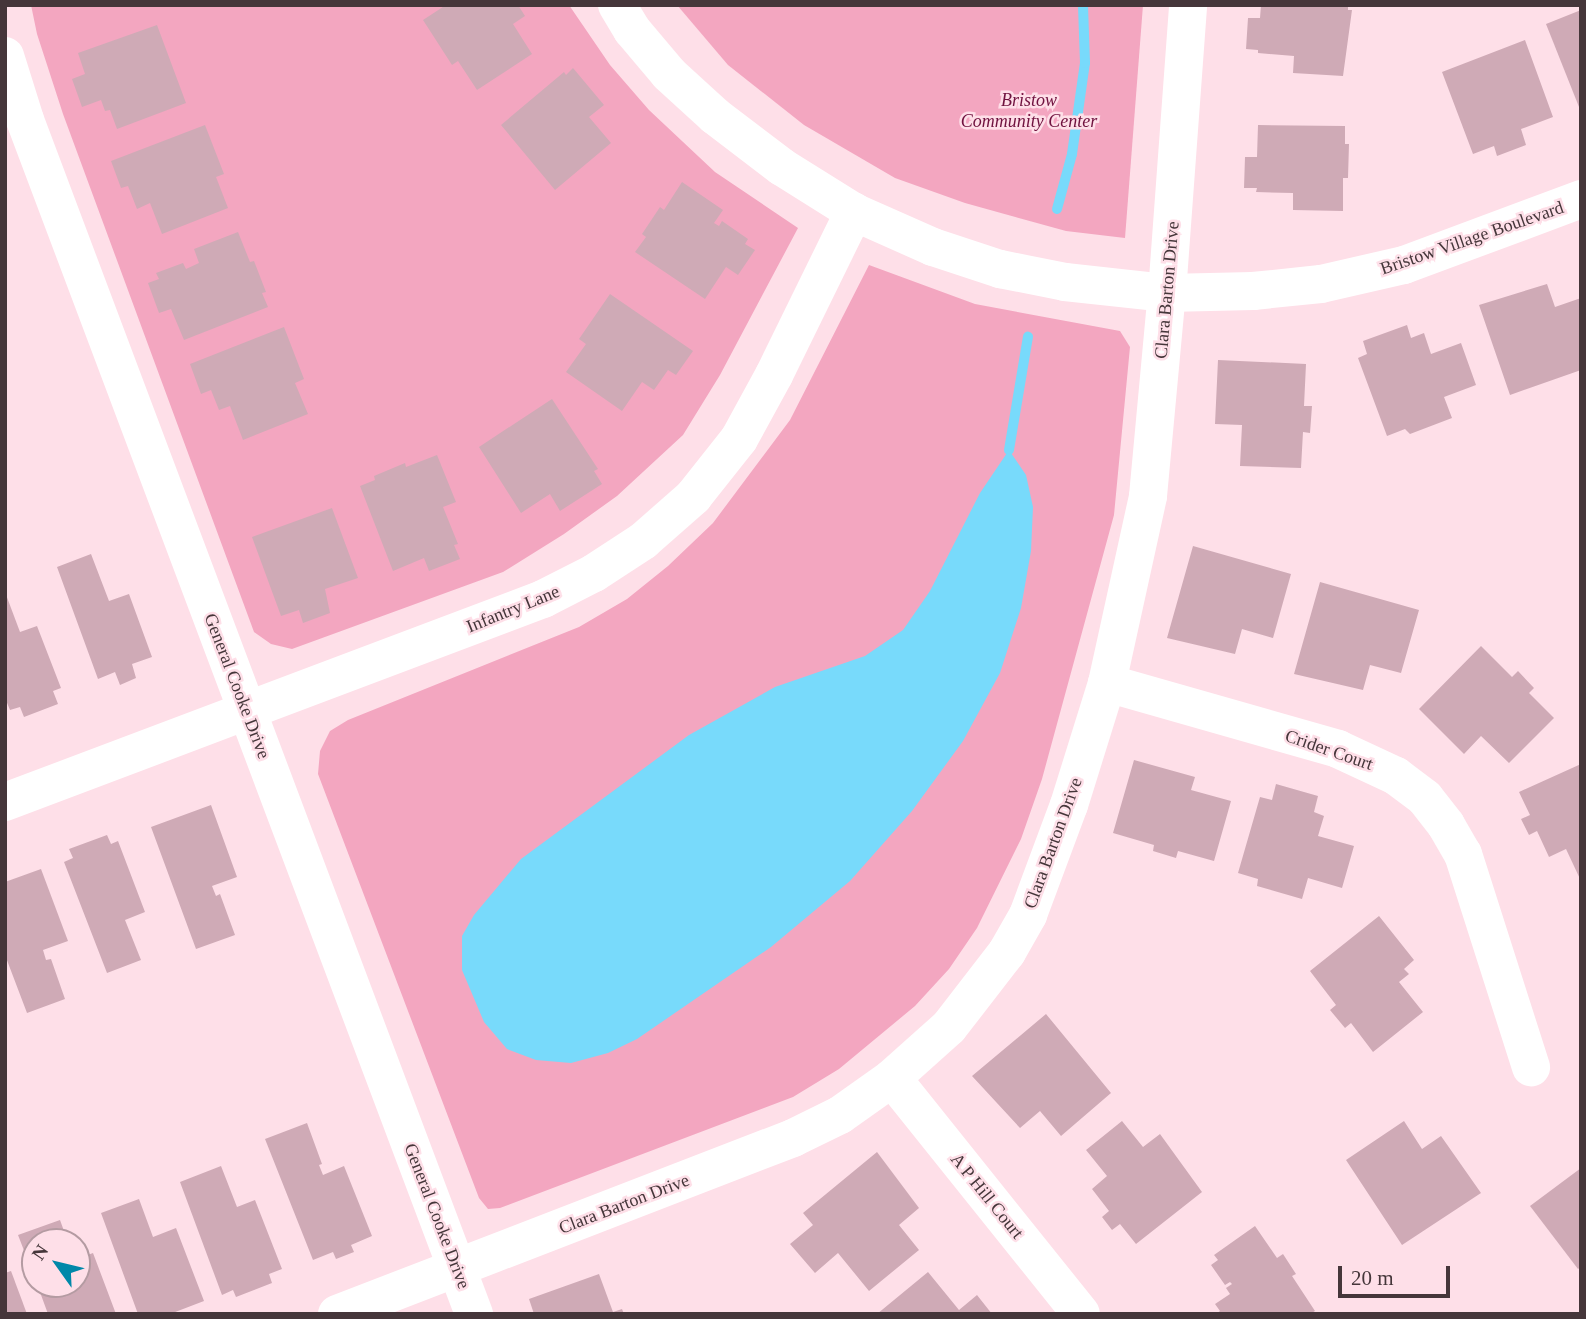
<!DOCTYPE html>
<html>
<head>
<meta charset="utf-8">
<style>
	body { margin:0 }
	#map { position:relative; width:1586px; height:1319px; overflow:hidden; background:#fedfe8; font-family:Georgia,serif }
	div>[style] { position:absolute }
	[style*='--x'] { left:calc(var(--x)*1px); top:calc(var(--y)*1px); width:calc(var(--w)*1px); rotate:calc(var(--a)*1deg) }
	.green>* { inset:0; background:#f3a6c0 }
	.water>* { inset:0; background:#78dafb }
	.stream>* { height:10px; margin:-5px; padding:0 5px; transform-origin:5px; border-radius:5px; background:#78dafb }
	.building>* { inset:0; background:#cfaab6 }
	.minor>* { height:38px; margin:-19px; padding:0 19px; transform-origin:19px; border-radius:19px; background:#fff }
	span { translate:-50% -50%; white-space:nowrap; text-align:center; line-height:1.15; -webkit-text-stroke:5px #fedfe8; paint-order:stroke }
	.park-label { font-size:18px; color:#70123f; font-style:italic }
	.street-label { font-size:18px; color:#45363a }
	.frame { position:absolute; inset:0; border:7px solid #45363a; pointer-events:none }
	.north { position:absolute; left:21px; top:1228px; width:70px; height:70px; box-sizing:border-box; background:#fedfe8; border:2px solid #b49ba2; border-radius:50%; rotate:304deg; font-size:19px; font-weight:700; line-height:28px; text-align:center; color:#45363a }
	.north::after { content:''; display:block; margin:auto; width:24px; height:32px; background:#0088a9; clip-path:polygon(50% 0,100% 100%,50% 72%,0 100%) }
	.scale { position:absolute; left:1338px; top:1266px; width:112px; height:32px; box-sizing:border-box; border:4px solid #45363a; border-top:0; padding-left:9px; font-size:21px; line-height:24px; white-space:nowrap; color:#45363a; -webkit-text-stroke:5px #fedfe8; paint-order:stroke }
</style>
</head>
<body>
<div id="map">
	<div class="green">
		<div style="clip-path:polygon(31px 5px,569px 5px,610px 65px,649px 110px,715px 172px,798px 228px,720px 375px,683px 435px,617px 496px,564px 534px,503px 572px,292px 649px,271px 644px,254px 632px,63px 114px,37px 34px)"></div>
		<div style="clip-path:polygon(677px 5px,1143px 5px,1125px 238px,1066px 231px,965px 203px,895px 178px,804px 125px,728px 65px)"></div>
		<div style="clip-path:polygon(869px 265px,975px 304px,1120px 331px,1130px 347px,1114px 515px,1042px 779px,1021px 839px,977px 928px,949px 969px,915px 1006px,839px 1069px,793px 1097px,500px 1208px,488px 1209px,479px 1198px,318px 774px,320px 751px,330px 731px,348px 720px,579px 627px,627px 599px,668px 566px,713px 523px,790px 420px)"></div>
	</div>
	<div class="water">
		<div style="clip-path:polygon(1009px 450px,1026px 475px,1033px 507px,1031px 551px,1021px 608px,1000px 673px,963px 741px,912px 811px,850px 881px,771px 947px,637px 1039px,608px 1053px,571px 1063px,536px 1060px,507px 1049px,484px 1022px,462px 970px,462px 936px,474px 915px,521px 859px,689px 735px,775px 687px,865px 656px,903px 630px,930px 591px,980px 493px)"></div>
	</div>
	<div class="stream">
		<div style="--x:1057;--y:209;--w:57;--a:-74.7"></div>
		<div style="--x:1072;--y:154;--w:92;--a:-81.9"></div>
		<div style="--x:1085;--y:63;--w:58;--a:-92"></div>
		<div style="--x:1009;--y:450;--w:115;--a:-80.5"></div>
	</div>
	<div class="building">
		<div style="clip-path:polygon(446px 5px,518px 5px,525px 16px,513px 24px,532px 54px,477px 90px,458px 61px,452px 65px,423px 20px)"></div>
		<div style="clip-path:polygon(1261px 5px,1348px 5px,1348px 10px,1352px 10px,1343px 76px,1293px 73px,1294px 56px,1258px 53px,1258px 50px,1246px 49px,1248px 18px,1260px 18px)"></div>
		<div style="clip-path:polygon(1581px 10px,1581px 112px,1546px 24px)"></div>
		<div style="clip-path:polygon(157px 25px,186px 103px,117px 129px,110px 110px,105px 111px,101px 100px,82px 107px,72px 79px,85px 74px,78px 53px)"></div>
		<div style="clip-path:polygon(1525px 40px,1553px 117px,1521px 129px,1526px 145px,1497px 156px,1494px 146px,1473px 154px,1442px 72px)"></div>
		<div style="clip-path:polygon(573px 68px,604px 105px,589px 117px,611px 143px,555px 190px,501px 125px,564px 72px,566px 75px)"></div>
		<div style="clip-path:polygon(205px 125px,224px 174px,216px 177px,228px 208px,162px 234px,150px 203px,137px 209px,128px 186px,121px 188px,111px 161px)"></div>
		<div style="clip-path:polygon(1258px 125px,1345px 126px,1345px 144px,1349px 144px,1348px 178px,1343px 178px,1343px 211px,1293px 210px,1293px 193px,1256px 192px,1257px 188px,1244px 188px,1245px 157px,1257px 157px)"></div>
		<div style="clip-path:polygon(682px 182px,723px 210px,714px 223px,719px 226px,722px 221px,748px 239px,745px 244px,755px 250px,738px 275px,726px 267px,705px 299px,635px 252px,646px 237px,642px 234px,660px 207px,664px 210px)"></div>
		<div style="clip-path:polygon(238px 232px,250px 262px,254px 261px,266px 292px,262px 293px,268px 307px,184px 340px,171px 309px,159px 313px,148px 283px,159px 279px,156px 273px,183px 263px,186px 269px,199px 263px,194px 249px)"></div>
		<div style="clip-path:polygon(1547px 284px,1555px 307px,1581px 298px,1581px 370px,1510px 395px,1479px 305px)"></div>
		<div style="clip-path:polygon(610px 294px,693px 351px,676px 375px,668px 370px,654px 390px,642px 382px,622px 411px,566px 372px,586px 344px,579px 339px)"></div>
		<div style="clip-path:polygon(1407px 325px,1411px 338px,1424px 333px,1431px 354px,1461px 343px,1476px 385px,1444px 397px,1452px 418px,1410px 434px,1405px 429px,1387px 436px,1358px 358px,1367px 354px,1363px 341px)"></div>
		<div style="clip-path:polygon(284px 327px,304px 379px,295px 383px,308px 414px,243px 440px,230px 406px,219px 410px,211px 390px,201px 394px,190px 364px)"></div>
		<div style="clip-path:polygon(1218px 360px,1306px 364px,1304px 406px,1312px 406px,1310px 433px,1303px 432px,1301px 468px,1240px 466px,1242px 425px,1215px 424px)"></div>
		<div style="clip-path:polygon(552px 399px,598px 469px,594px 471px,602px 484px,560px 511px,550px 494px,521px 513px,479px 447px)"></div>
		<div style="clip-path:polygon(437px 455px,456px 502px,443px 507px,458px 544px,454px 545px,460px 559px,429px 571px,424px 558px,393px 571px,360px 486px,375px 480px,374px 476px,405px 463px,406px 467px)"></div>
		<div style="clip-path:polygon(332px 508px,358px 578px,325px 589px,330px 613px,303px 623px,299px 610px,281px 616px,252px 537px)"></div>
		<div style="clip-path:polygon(1193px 546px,1291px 574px,1273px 638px,1242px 629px,1235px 654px,1167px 638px)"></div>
		<div style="clip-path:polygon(91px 554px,109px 601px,129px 594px,152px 657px,132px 664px,136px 678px,120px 685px,115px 672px,98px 679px,57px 567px)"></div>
		<div style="clip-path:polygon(1320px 582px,1419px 610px,1401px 673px,1370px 665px,1363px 690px,1294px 674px)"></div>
		<div style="clip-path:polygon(5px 592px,20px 632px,37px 626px,61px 688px,53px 691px,58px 704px,24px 717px,20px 707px,10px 710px,5px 698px)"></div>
		<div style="clip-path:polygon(1481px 646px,1512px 677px,1518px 671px,1534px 688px,1529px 693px,1554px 718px,1509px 763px,1481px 736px,1464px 754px,1419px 709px)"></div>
		<div style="clip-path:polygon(1134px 760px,1195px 777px,1191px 790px,1231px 801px,1214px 861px,1178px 851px,1176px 858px,1153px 851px,1154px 845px,1113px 833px)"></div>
		<div style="clip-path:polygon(1581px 764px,1581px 881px,1566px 849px,1549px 857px,1537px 831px,1529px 835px,1521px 819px,1530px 815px,1519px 792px)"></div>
		<div style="clip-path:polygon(1276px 784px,1318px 796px,1314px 812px,1324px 816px,1318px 836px,1354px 846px,1342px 888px,1308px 878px,1302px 899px,1257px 886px,1258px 879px,1238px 873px,1260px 797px,1272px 800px)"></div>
		<div style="clip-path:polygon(211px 805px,237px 877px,212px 886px,216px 896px,220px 894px,235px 935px,196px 949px,151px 827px)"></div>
		<div style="clip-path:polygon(107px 835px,111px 844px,118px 841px,145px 912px,125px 920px,141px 960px,107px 973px,64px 862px,73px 858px,69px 849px)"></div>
		<div style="clip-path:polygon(41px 869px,68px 941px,43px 950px,46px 960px,51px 959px,65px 999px,27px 1013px,5px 955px,5px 882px)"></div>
		<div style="clip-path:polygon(1379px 916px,1414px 960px,1404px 969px,1409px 974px,1399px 982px,1423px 1012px,1373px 1052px,1351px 1023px,1345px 1028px,1330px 1010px,1336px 1005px,1310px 971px)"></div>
		<div style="clip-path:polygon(1046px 1014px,1111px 1093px,1061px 1136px,1040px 1111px,1020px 1128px,972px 1076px)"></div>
		<div style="clip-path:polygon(1122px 1121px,1143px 1147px,1160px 1134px,1202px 1192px,1136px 1244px,1120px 1224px,1112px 1230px,1102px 1217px,1109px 1211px,1092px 1189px,1107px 1176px,1086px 1150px)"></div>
		<div style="clip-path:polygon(1404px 1121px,1422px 1149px,1441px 1136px,1481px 1193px,1402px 1245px,1346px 1160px)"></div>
		<div style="clip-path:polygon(307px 1123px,322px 1164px,319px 1165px,323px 1175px,344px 1166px,372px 1236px,351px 1245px,354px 1252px,336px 1259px,333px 1252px,313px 1260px,265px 1139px)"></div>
		<div style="clip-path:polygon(877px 1152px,919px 1208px,899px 1225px,919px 1250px,869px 1291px,838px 1253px,815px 1273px,790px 1244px,813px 1225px,803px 1213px)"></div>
		<div style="clip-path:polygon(221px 1166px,237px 1207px,255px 1200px,282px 1269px,269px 1274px,272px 1283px,236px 1297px,233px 1290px,222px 1295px,180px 1182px)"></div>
		<div style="clip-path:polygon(1581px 1168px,1581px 1267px,1578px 1269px,1530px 1206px)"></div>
		<div style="clip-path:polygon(139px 1199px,153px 1237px,176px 1228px,204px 1301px,170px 1314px,138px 1314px,101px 1213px)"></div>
		<div style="clip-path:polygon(60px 1220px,68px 1242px,35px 1242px,35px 1279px,18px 1235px)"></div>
		<div style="clip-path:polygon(1255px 1226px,1277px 1258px,1283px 1254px,1296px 1274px,1292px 1276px,1315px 1311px,1310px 1314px,1216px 1314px,1220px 1311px,1215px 1304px,1230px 1294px,1226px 1288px,1232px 1284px,1230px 1282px,1225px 1285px,1211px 1265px,1218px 1260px,1214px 1255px)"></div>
		<div style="clip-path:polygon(93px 1253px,116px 1314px,48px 1314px,37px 1284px,77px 1284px,77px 1259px)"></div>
		<div style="clip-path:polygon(11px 1271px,27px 1314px,5px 1314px,5px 1273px)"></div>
		<div style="clip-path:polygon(928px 1272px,959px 1310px,977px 1295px,992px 1314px,877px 1314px)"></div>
		<div style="clip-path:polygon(599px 1274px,613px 1312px,622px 1309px,624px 1314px,534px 1314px,529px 1299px)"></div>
	</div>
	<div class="minor">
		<div style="--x:617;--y:5;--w:29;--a:59"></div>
		<div style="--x:632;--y:30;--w:57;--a:49.9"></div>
		<div style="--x:669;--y:74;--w:62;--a:42.4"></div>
		<div style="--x:715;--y:116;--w:84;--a:37.3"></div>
		<div style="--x:782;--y:167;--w:85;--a:32"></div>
		<div style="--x:854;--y:212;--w:86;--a:23.9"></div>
		<div style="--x:933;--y:247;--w:71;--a:18.2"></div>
		<div style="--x:1000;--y:269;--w:66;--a:11.3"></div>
		<div style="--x:1065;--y:282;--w:103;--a:6.2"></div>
		<div style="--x:1167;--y:293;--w:86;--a:-1.3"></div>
		<div style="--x:1253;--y:291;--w:68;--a:-5.9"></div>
		<div style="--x:1321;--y:284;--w:85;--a:-12.9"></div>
		<div style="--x:1404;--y:265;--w:189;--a:-20.4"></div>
		<div style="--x:5;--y:56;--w:67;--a:72.6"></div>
		<div style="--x:25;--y:120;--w:1276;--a:69.39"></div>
		<div style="--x:1107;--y:683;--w:240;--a:15.9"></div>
		<div style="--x:1338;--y:749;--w:64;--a:25"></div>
		<div style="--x:1396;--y:776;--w:36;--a:37"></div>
		<div style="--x:1425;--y:798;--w:34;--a:52"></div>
		<div style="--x:1446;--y:825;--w:34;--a:60"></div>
		<div style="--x:1463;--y:854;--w:224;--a:72.3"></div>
		<div style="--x:5;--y:802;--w:575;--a:-20.67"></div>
		<div style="--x:543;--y:599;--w:57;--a:-27"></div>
		<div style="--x:594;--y:573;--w:59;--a:-33.1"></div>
		<div style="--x:643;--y:541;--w:67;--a:-41.3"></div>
		<div style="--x:693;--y:497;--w:74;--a:-51.6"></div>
		<div style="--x:739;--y:439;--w:73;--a:-61.3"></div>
		<div style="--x:774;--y:375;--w:182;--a:-63.9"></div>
		<div style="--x:892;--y:1078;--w:302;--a:51.3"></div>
		<div style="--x:337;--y:1314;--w:489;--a:-21.1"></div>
		<div style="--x:793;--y:1138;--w:52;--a:-26.1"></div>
		<div style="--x:840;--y:1115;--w:64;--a:-35.4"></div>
		<div style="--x:892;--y:1078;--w:76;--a:-41.8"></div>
		<div style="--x:949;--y:1027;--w:95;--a:-52.3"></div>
		<div style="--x:1007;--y:952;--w:43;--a:-60.4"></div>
		<div style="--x:1028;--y:915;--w:117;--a:-69.6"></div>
		<div style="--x:1069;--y:805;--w:128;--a:-72.7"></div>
		<div style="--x:1107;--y:683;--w:191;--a:-77.6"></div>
		<div style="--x:1148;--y:496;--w:204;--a:-84.7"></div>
		<div style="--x:1167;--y:293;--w:289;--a:-85.8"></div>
	</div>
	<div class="park-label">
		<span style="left:1029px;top:111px">Bristow<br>Community Center</span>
	</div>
	<div class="street-label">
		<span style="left:1472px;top:238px;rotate:-19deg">Bristow Village Boulevard</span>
		<span style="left:1167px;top:290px;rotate:-85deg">Clara Barton Drive</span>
		<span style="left:513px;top:609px;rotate:-22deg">Infantry Lane</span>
		<span style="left:237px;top:686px;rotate:69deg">General Cooke Drive</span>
		<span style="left:1329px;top:750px;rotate:19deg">Crider Court</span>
		<span style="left:1053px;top:843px;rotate:-70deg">Clara Barton Drive</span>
		<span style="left:987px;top:1196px;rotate:51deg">A P Hill Court</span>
		<span style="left:624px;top:1204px;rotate:-21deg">Clara Barton Drive</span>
		<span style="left:437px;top:1216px;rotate:69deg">General Cooke Drive</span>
	</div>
	<div class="frame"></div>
	<div class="north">N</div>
	<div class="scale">20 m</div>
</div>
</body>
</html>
